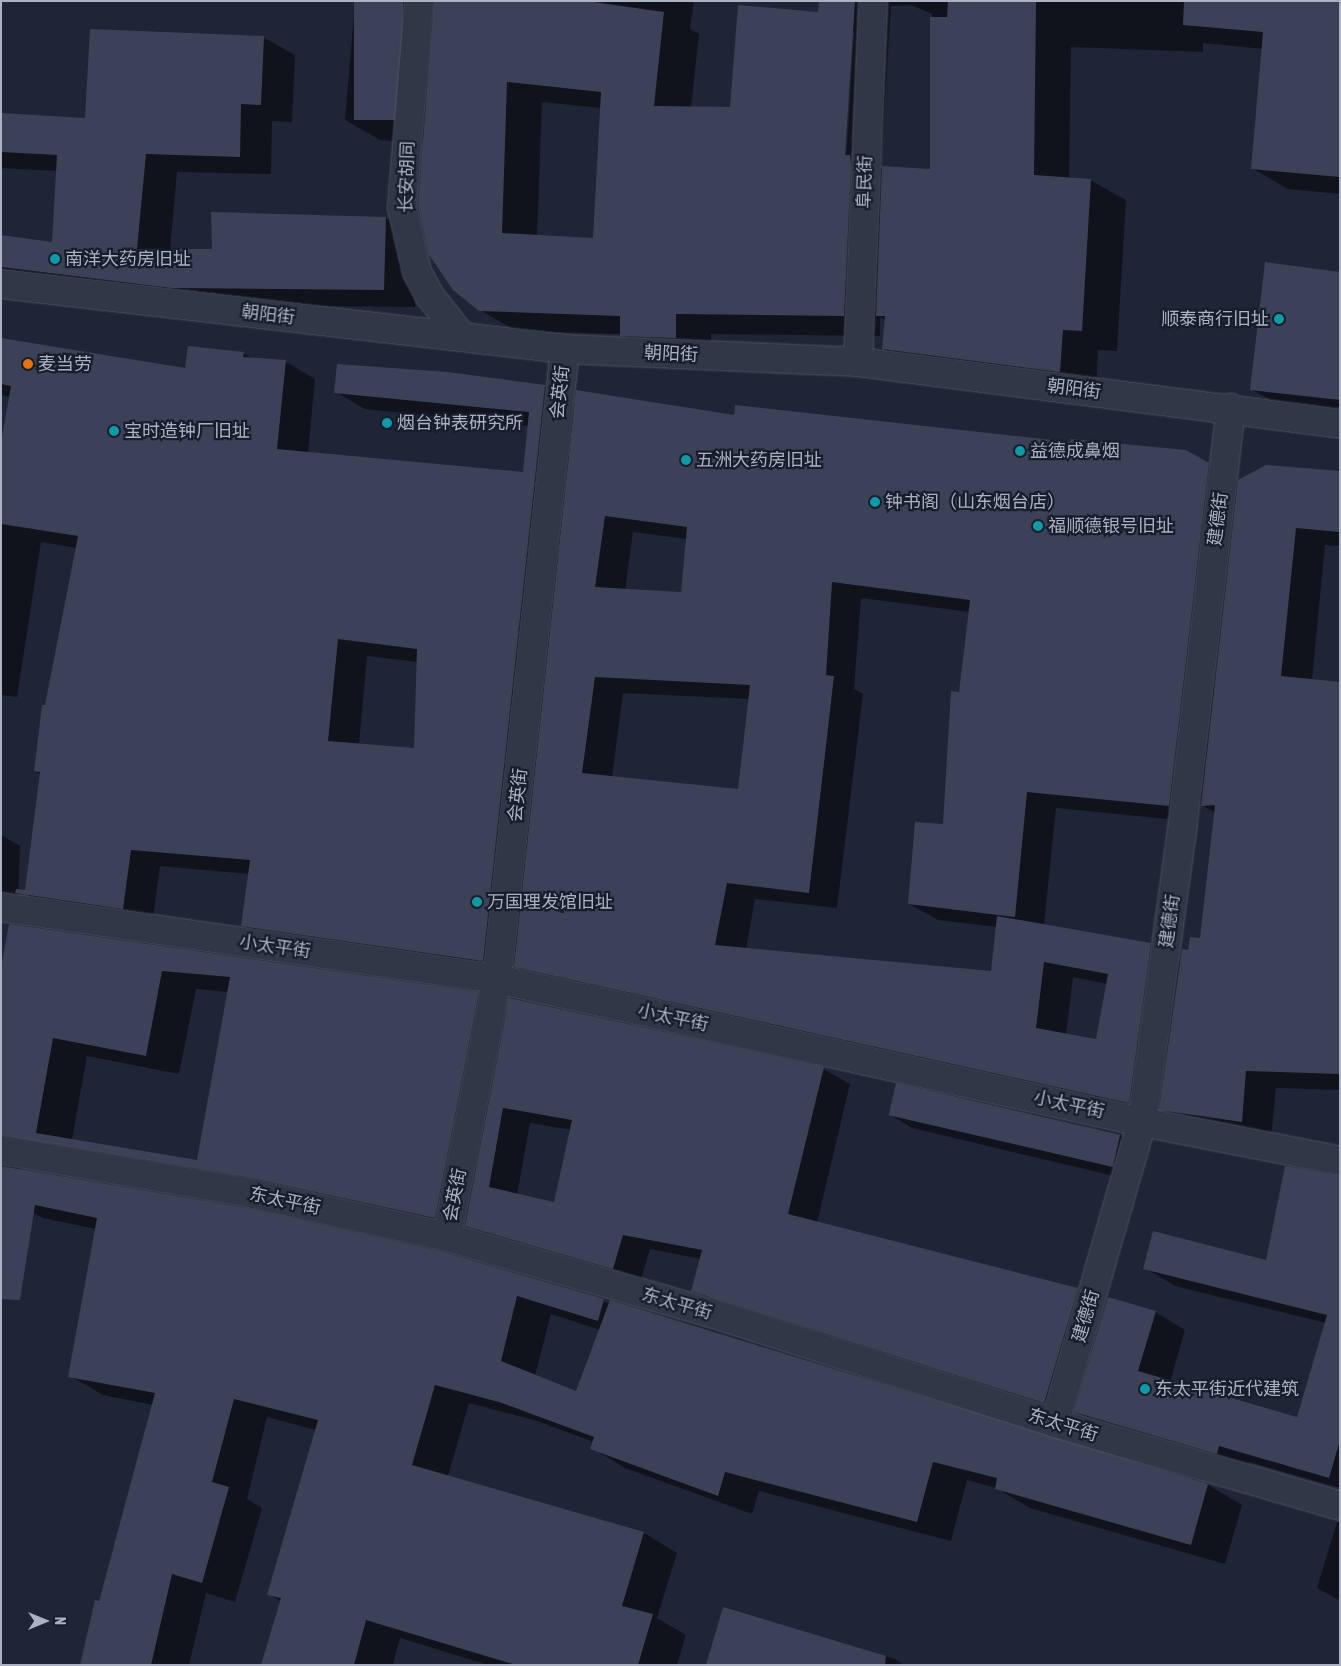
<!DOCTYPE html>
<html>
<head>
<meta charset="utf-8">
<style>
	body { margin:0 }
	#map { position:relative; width:1341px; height:1666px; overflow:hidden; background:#1f2536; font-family:"Asap Condensed","Noto Sans SC",sans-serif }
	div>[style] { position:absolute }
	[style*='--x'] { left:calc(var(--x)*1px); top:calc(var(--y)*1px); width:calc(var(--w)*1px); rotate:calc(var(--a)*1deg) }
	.shadow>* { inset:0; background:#0007 }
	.building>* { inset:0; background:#3b4257; transform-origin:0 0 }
	.roads { filter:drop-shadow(0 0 1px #4d5262) drop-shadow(0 0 1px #4d5262) }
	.minor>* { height:28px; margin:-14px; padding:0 14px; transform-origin:14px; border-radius:14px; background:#323747 }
	.dots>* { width:14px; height:14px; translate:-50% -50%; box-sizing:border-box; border:2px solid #181d2b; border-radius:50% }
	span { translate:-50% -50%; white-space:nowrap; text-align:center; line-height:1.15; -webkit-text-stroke:4.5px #181d2b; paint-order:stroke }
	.street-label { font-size:18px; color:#acb1c4 }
	.poi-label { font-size:18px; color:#acb1c4 }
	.left { translate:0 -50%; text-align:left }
	.right { translate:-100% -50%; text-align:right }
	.frame { position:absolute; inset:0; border:2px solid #acb1c4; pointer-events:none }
	.north { position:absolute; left:20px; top:1596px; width:50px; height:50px; -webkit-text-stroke:4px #181d2b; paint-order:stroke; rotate:90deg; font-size:14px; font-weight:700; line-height:20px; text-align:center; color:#acb1c4 }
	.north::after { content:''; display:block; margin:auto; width:18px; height:22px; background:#acb1c4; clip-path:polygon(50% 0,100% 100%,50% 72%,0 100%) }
</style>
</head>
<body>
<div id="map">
	<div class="shadow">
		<div style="clip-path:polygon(evenodd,355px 1px,694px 1px,690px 29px,699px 34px,691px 108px,732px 108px,820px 14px,820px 1px,1340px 1px,1340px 194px,1288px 189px,1252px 168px,1263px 49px,1203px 43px,1203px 52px,1071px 47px,1069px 179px,1090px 180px,1126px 200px,1117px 351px,1098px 350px,1096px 392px,919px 369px,883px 349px,885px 320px,880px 317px,880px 336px,711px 334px,711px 358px,657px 356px,621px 334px,516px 331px,480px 310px,423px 144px,380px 140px,345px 120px,355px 1px,911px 5px,932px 14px,931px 171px,881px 168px,891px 6px,911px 5px,355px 1px,851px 32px,854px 32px,846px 161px,844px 161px,851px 32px,355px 1px,542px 102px,601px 108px,594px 239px,537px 236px,542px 102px)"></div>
		<div style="clip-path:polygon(263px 37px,295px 55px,292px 122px,272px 121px,271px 174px,177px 172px,170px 250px,213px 250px,386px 218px,417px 236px,415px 307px,204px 305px,1px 279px,1px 236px,53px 244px,57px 171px,1px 168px,1px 115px,86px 119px)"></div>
		<div style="clip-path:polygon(1340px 273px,1340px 420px,1295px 414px,1251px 389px)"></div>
		<div style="clip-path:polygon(evenodd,1px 339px,186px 369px,243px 353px,253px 359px,286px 362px,315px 379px,308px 453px,525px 473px,529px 426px,365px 409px,336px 392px,448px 374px,545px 387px,576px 405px,1185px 451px,1239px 482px,1340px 472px,1340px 546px,1325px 545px,1312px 680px,1340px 683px,1340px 1090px,1276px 1088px,1271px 1138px,1191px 1126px,1159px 1108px,1157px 1119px,544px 983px,514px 965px,513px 977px,272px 942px,242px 925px,249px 874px,160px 866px,152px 925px,55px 911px,26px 894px,41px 774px,35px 771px,77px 548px,41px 542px,17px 697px,1px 695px,1px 449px,10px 397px,1px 395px,1px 339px,633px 532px,687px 539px,682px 594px,625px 590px,633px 532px,1px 339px,861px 598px,970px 612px,944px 826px,909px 904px,938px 920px,997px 927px,992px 973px,746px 949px,755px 899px,837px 908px,863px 694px,854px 689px,861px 598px,1px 339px,367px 656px,418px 662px,415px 750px,359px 745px,367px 656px,1px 339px,623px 693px,750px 699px,739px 791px,612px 777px,623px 693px,1px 339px,1200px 804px,1216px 813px,1201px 939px,1181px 962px,1150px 944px,1044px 925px,1056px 808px,1198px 822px,1200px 804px,1px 339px,1073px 977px,1107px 984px,1097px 1040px,1066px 1034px,1073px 977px)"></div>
		<div style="clip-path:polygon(1px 835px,20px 846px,18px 899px,1px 897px)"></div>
		<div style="clip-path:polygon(evenodd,21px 927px,478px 993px,508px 1011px,823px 1069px,850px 1084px,817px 1223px,1077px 1290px,1104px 1305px,1071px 1418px,719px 1306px,693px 1290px,701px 1259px,650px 1249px,640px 1283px,493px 1241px,470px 1227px,468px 1237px,23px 1159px,20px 1171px,443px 1253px,1208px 1485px,1242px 1505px,1225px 1564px,1030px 1508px,996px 1488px,967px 1480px,951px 1541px,759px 1491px,752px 1514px,625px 1468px,592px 1448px,594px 1442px,534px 1420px,469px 1403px,448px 1476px,644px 1533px,677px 1553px,657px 1618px,686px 1635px,677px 1665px,488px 1665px,400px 1638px,393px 1665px,262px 1665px,281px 1601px,269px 1594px,316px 1430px,267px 1417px,247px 1499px,262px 1508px,235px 1602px,206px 1593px,189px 1665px,81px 1665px,153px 1405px,103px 1395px,70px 1376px,96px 1229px,43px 1218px,25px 1208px,1px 1204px,1px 1040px,21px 927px,196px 989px,229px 992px,198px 1161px,72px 1140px,87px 1056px,179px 1074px,196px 989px,21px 927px,530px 1123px,572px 1130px,555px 1204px,517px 1195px,530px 1123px,21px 927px,551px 1314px,600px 1330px,576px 1392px,535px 1376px,551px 1314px)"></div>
		<div style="clip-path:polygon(889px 1114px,1120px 1135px,1143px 1148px,1135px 1181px,912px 1128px)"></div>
		<div style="clip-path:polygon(1340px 1177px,1340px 1488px,1249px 1462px,1247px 1470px,1106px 1429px,1076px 1412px,1155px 1312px,1185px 1330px,1170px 1382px,1298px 1419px,1326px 1323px,1175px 1286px,1145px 1268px,1267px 1261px)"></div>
		<div style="clip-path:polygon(1337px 1522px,1340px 1522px,1340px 1601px,1317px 1588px)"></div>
		<div style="clip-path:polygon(724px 1609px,895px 1659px,904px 1665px,708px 1665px)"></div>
	</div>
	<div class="building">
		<div style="left:354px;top:1px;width:49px;height:119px"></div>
		<div style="clip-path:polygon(evenodd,434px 1px,586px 1px,664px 12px,654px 106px,730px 107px,738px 5px,818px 12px,819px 1px,855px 1px,845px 155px,850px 155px,851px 165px,844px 316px,676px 314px,676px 338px,620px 336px,620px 316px,479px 311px,453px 290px,429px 255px,418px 206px,434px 1px,507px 82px,601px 92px,593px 238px,502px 233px,507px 82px)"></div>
		<div style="clip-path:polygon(948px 1px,1036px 1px,1034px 175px,1091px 179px,1082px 331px,1063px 330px,1060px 372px,882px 349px,885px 316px,876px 316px,882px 166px,930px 169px,930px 17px,947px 17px)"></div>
		<div style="clip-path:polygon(1184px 1px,1340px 1px,1340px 177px,1251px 169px,1263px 32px,1183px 25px)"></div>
		<div style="clip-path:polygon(90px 29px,264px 36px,261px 105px,241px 104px,240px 157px,146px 154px,137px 249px,212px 249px,211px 212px,386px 217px,384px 290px,172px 288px,1px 267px,1px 235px,52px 242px,57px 155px,1px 152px,1px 113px,85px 118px)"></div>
		<div style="clip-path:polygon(1265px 262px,1340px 272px,1340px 400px,1250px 390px)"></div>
		<div style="clip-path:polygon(evenodd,1px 338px,185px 368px,188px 346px,244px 352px,243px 357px,286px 360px,277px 449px,523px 472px,529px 412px,334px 393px,337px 364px,448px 372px,545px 385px,483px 961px,241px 926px,250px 860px,131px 850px,123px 909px,15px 893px,16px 889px,25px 890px,40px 772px,34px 771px,42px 705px,45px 705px,78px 536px,1px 524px,1px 442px,11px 386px,1px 384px,1px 338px,338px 639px,417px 649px,414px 748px,328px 741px,338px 639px)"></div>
		<div style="clip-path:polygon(evenodd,576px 390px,734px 415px,735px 405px,1070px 442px,1071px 439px,1186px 450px,1209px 463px,1169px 806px,1027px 792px,1015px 917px,908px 904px,915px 822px,943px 824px,951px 691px,959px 692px,970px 600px,832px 582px,826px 675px,834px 676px,809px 893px,727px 883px,715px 945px,991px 971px,997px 916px,1151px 943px,1129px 1103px,514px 967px,576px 390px,605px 516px,687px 527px,681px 592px,595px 587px,605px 516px,576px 390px,595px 677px,750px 685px,738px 789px,582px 773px,595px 677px,576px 390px,1044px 962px,1108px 974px,1096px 1039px,1036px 1028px,1044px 962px)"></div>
		<div style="clip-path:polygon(1266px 465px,1340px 471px,1340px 532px,1296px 528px,1281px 676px,1340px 682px,1340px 1074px,1246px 1071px,1242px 1122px,1159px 1110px,1182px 949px,1188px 950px,1190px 937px,1200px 938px,1215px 805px,1201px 806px,1238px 480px)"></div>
		<div style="clip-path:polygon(evenodd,9px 924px,479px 992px,435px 1218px,252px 1178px,1px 1135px,1px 968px,9px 924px,162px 971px,230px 977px,197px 1160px,36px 1133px,53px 1038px,146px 1056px,162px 971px)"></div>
		<div style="clip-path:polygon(evenodd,509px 998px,824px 1067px,788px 1214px,1078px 1288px,1044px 1403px,691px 1291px,702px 1250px,623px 1235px,613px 1269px,465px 1226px,509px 998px,503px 1108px,572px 1120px,554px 1202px,489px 1187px,503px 1108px)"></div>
		<div style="left:896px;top:1083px;width:230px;height:33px;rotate:13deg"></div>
		<div style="clip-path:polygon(1px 1166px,246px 1208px,443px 1252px,604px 1299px,598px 1321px,517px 1296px,501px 1361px,576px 1391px,610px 1300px,1208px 1484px,1191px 1545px,995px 1489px,997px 1478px,933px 1462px,917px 1522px,725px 1472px,718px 1496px,590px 1449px,594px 1437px,499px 1402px,435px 1385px,412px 1465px,644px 1532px,622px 1606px,653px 1614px,638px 1665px,516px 1665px,366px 1620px,354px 1665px,261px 1665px,281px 1598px,267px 1595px,318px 1420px,234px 1399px,212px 1482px,229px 1487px,202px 1583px,172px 1574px,151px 1665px,80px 1665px,95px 1600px,99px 1601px,155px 1393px,68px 1377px,97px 1218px,35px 1205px,20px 1300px,1px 1299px)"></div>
		<div style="clip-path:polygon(1285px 1166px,1340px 1176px,1340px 1440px,1329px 1478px,1219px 1446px,1217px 1454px,1074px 1412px,1108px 1297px,1156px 1311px,1138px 1371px,1297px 1417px,1327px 1315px,1143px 1269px,1153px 1231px,1266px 1260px)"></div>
		<div style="clip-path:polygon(723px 1607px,886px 1656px,885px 1665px,706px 1665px)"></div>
	</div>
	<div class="roads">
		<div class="minor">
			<div style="--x:419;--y:1;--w:207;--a:94.7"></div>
			<div style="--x:402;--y:207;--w:67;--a:77"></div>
			<div style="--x:417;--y:272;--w:27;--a:62"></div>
			<div style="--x:430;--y:296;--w:52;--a:52"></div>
			<div style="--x:1;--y:284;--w:568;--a:6.57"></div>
			<div style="--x:565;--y:349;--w:293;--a:2.5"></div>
			<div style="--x:858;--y:362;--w:486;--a:7.3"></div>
			<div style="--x:858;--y:362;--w:361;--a:-87.6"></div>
			<div style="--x:1;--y:907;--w:501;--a:8.26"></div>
			<div style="--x:497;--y:979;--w:661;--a:12.5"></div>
			<div style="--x:1142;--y:1122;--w:202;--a:11.1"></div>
			<div style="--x:1;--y:1150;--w:252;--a:9.8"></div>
			<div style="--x:249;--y:1193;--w:203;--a:12.5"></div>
			<div style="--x:447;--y:1237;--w:275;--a:16.1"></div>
			<div style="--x:711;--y:1313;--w:361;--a:17.7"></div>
			<div style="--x:1055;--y:1423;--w:297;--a:16.2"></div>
			<div style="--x:447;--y:1237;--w:263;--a:-79"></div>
			<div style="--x:497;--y:979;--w:634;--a:-83.84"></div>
			<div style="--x:1055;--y:1423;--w:313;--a:-73.9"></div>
			<div style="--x:1142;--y:1122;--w:286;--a:-82.2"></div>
			<div style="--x:1181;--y:839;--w:434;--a:-83.4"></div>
		</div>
	</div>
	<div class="dots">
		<div style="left:55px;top:259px;background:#0f9aa8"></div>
		<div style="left:1279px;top:319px;background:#0f9aa8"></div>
		<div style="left:28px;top:364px;background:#e8710a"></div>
		<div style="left:387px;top:423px;background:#0f9aa8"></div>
		<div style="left:114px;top:431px;background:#0f9aa8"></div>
		<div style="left:1020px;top:451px;background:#0f9aa8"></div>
		<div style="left:686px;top:460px;background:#0f9aa8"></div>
		<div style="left:875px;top:502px;background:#0f9aa8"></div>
		<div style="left:1038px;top:526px;background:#0f9aa8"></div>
		<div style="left:477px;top:902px;background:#0f9aa8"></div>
		<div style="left:1145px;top:1389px;background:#0f9aa8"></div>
	</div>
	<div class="street-label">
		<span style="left:407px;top:177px;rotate:-88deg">长安胡同</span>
		<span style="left:865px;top:182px;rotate:-88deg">阜民街</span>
		<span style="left:268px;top:315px;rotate:7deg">朝阳街</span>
		<span style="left:671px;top:354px;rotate:3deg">朝阳街</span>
		<span style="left:1074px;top:389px;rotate:7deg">朝阳街</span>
		<span style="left:560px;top:392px;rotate:-84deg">会英街</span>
		<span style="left:1218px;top:519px;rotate:-83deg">建德街</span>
		<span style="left:518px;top:795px;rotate:-84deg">会英街</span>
		<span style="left:1170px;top:921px;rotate:-82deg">建德街</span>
		<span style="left:275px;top:947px;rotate:8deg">小太平街</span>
		<span style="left:673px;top:1018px;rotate:12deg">小太平街</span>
		<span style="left:1069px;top:1105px;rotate:12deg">小太平街</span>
		<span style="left:455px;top:1195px;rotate:-79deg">会英街</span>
		<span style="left:285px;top:1201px;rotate:12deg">东太平街</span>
		<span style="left:677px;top:1304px;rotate:16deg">东太平街</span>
		<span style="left:1086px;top:1316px;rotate:-74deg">建德街</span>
		<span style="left:1063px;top:1425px;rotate:17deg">东太平街</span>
	</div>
	<div class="poi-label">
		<span class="left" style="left:65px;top:259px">南洋大药房旧址</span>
		<span class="right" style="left:1269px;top:319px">顺泰商行旧址</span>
		<span class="left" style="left:38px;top:364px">麦当劳</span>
		<span class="left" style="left:397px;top:423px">烟台钟表研究所</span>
		<span class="left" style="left:124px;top:431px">宝时造钟厂旧址</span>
		<span class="left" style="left:1030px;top:451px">益德成鼻烟</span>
		<span class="left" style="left:696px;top:460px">五洲大药房旧址</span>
		<span class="left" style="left:885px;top:502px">钟书阁（山东烟台店）</span>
		<span class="left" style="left:1048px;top:526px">福顺德银号旧址</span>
		<span class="left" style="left:487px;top:902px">万国理发馆旧址</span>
		<span class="left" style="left:1155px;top:1389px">东太平街近代建筑</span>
	</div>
	<div class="frame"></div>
	<div class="north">N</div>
</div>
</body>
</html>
